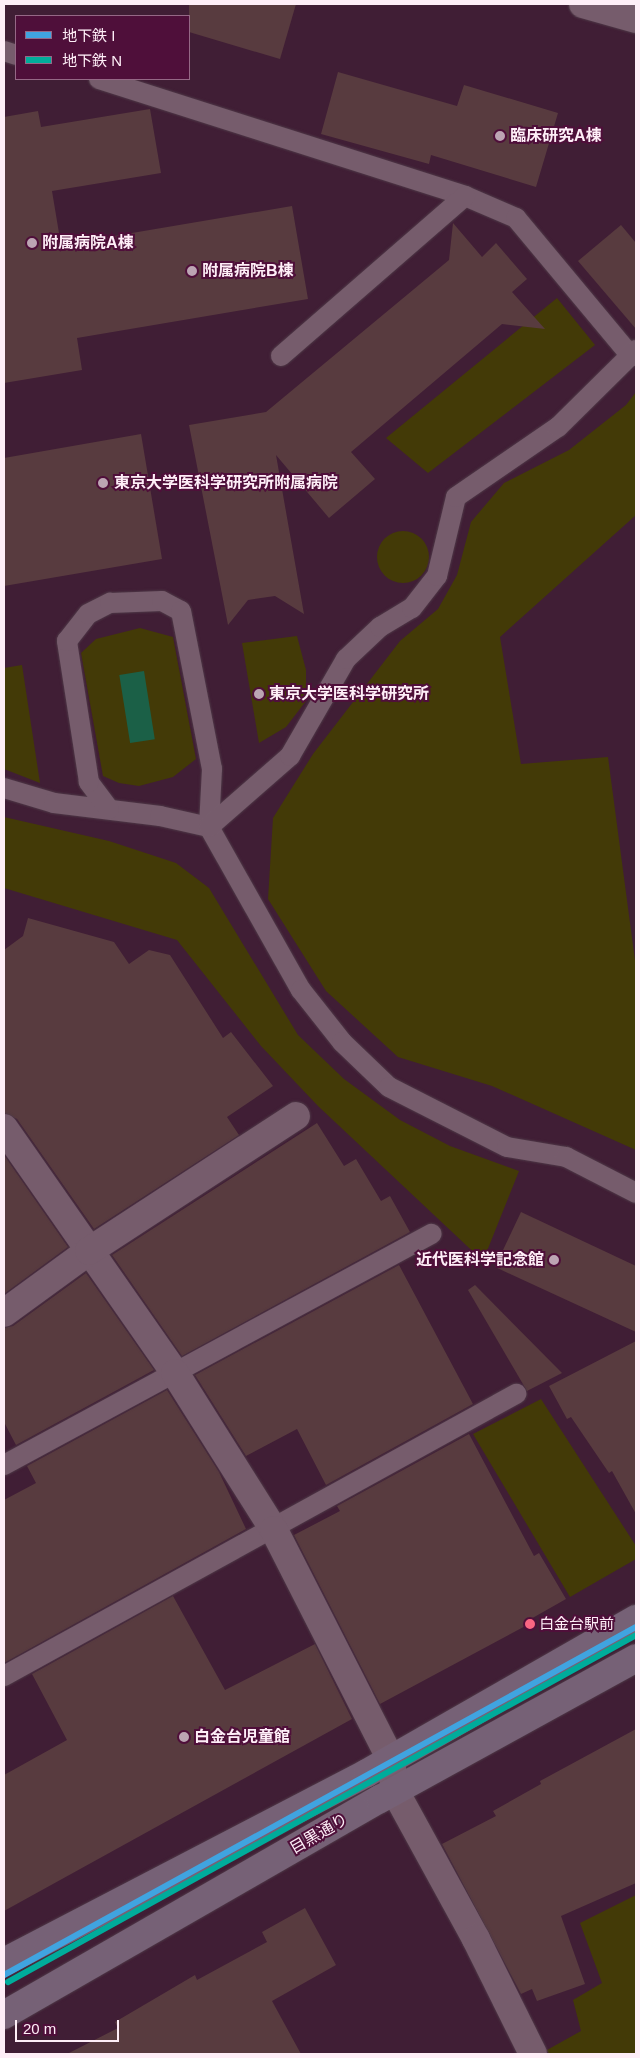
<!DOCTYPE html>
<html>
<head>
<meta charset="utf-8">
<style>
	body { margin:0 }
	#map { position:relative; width:640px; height:2058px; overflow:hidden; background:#401e35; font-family:Arial,"Noto Sans JP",sans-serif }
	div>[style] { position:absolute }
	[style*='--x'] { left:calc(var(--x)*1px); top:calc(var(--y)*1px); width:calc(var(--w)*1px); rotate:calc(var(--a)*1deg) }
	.green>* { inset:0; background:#433a07 }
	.round { border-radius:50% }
	.water>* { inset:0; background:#1b6047; transform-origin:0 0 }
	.building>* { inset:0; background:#583b3f }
	.roads { filter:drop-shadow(0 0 1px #4e3947) drop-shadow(0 0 1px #4e3947) }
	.service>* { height:20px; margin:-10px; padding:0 10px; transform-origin:10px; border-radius:10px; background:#765c6c }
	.minor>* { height:28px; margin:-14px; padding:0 14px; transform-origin:14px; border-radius:14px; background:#765c6c }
	.primary>* { height:28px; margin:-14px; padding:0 14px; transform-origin:14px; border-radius:14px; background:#766176 }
	.metro-1>* { height:6px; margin:-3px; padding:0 3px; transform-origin:3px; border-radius:3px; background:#40a4e0 }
	.metro-2>* { height:6px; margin:-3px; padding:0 3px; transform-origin:3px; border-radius:3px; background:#00ac9b }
	.dots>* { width:14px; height:14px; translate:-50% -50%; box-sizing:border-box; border:2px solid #4f0f3a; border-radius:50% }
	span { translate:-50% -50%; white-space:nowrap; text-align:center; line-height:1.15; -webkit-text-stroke:4px #4f0f3a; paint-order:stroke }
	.bus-label { font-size:15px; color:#feeef7 }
	.left { translate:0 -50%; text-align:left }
	.poi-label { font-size:16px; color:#feeef7; font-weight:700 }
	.right { translate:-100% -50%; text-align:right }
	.street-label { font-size:16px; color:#feeef7 }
	.frame { position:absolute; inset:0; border:5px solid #feeef7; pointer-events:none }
	.legend { position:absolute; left:15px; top:15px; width:175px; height:65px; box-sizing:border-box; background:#4f0f3a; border:1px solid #956886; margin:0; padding:6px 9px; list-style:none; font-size:15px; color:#feeef7 }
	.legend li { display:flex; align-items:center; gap:10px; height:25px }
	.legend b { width:25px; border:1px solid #956886 }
	.scale { position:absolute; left:15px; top:2020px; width:104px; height:22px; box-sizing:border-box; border:2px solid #feeef7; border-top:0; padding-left:6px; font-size:15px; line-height:18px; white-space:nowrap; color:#feeef7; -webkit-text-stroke:4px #4f0f3a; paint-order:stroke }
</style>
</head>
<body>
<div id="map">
	<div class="green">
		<div style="clip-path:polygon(557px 298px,595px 345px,428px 473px,386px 438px)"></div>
		<div style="clip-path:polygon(636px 392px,636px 515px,500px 637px,521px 764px,608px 757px,636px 968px,636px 1150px,492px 1086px,398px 1057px,326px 991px,268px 899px,273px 818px,313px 754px,400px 641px,438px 609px,457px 575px,471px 522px,504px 483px,569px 450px,626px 405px)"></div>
		<div class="round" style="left:377px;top:531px;width:52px;height:52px"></div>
		<div style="clip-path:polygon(140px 628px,173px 637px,196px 759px,173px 777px,139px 786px,119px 783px,103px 776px,81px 653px,96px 639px)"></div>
		<div style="clip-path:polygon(297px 636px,306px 670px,306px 701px,286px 727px,259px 743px,242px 643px)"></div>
		<div style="clip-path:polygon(22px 665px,40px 783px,4px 769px,4px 668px)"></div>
		<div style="clip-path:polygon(4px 817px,109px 841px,176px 863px,209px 888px,298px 1035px,344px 1079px,400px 1120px,450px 1146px,519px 1171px,483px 1261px,318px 1106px,261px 1046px,177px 940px,4px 888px)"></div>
		<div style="clip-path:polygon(541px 1399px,636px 1546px,636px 1559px,570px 1597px,473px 1434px)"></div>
		<div style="clip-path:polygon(636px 1895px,636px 2054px,549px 2054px,547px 2050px,581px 2031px,573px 2000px,602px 1983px,580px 1923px)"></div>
	</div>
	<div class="water">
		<div style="left:144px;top:671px;width:69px;height:25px;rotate:81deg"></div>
	</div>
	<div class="building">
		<div style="clip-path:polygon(189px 4px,296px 4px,280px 59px,189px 32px)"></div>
		<div style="clip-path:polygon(338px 72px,457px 106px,464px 85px,558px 113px,536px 187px,431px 155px,429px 164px,321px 134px)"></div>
		<div style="clip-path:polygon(150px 109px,161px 173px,52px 191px,61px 245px,292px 206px,308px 299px,77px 338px,82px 370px,4px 383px,4px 117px,38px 111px,41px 127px)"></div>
		<div style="clip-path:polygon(453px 223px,482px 257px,496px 243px,527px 279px,512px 292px,545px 329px,502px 324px,351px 452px,375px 479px,329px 518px,276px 455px,304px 614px,275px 596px,248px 600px,228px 625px,189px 425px,266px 412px,449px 260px)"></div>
		<div style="clip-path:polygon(621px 225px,636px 243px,636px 329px,578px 261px)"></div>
		<div style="clip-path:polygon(141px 434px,162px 559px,4px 586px,4px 458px)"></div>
		<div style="clip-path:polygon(28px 918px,114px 942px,129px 964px,149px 950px,170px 955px,223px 1038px,231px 1032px,273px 1086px,227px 1117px,239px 1135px,94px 1229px,17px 1119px,4px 1113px,4px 950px,23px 936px)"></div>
		<div style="clip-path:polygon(317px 1123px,344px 1166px,356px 1159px,381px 1201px,390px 1196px,410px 1232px,182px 1356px,112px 1255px)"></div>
		<div style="clip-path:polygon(4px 1155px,68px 1247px,4px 1294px)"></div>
		<div style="clip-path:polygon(521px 1212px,636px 1266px,636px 1332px,495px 1267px)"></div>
		<div style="clip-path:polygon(399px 1265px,473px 1404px,326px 1485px,297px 1429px,246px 1456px,195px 1375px)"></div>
		<div style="clip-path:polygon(86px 1273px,154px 1370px,16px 1445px,4px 1422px,4px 1328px,13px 1326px)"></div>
		<div style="clip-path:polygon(475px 1285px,562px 1373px,527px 1391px,468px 1290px)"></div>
		<div style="clip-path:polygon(636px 1341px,636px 1514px,612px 1471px,609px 1473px,571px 1417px,567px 1419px,549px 1386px)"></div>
		<div style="clip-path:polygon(167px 1390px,219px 1472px,246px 1529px,4px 1663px,4px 1500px,36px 1483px,27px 1466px)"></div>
		<div style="clip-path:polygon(469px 1434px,534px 1556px,539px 1553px,566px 1599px,529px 1620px,531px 1623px,380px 1704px,294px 1535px,340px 1511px,337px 1506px)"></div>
		<div style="clip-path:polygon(173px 1596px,225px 1690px,315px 1644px,352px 1719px,4px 1911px,4px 1775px,67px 1740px,32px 1674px)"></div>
		<div style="clip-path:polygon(636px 1729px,636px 1883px,561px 1916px,585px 1984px,537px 2001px,532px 1989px,521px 1994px,442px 1844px,496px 1816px,493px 1811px,541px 1784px,540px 1781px)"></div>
		<div style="clip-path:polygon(305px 1908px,336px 1965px,272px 2001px,301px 2054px,67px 2054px,118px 2028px,115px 2022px,195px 1975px,197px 1980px,267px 1942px,262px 1932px)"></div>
	</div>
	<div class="roads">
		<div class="service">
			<div style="--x:4;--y:51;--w:13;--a:18"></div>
			<div style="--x:99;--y:79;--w:384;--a:17.7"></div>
			<div style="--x:465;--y:196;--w:56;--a:23.3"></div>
			<div style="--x:516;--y:218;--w:180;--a:50.2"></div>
			<div style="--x:281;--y:356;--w:244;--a:-41"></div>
			<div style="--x:4;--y:788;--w:52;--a:16.7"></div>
			<div style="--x:54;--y:803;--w:107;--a:7"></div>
			<div style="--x:160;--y:816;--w:50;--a:12.7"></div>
			<div style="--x:209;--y:827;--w:187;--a:60.6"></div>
			<div style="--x:301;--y:990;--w:66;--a:51.7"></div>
			<div style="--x:342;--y:1042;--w:65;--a:43.8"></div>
			<div style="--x:389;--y:1087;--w:132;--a:27"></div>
			<div style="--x:507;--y:1147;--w:60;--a:9.6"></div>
			<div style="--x:566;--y:1157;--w:79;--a:27.2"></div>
			<div style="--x:109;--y:809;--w:34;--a:-127"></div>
			<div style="--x:89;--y:782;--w:143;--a:-98.9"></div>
			<div style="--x:67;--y:641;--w:34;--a:-52"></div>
			<div style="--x:88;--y:614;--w:25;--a:-27"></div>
			<div style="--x:110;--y:603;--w:52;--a:-2.2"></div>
			<div style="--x:162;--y:601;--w:21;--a:28"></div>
			<div style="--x:181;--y:611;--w:161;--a:78.9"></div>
			<div style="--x:212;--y:769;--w:58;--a:93"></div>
			<div style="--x:209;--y:827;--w:108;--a:-41.2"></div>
			<div style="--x:290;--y:756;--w:112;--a:-60"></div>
			<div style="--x:346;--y:659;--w:47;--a:-43.3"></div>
			<div style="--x:380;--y:627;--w:37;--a:-31"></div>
			<div style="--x:412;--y:608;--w:41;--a:-52"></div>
			<div style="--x:437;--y:576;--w:81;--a:-76.5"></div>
			<div style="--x:456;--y:497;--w:124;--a:-34.5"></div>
			<div style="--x:558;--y:427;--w:110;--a:-44.6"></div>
			<div style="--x:4;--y:1465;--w:486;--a:-28.4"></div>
			<div style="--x:4;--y:1676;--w:585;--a:-28.85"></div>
		</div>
		<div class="minor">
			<div style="--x:583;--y:4;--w:55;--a:15.8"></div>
			<div style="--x:4;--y:1128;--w:299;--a:55.1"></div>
			<div style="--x:175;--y:1373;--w:186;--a:57.8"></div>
			<div style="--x:274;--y:1530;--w:258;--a:63"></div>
			<div style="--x:391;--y:1760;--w:31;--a:83"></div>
			<div style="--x:395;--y:1791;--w:169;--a:61.3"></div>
			<div style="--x:476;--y:1939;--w:128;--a:63.6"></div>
			<div style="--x:4;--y:1313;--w:105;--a:-36.1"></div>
			<div style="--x:89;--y:1251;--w:247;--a:-33.1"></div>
		</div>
		<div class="primary">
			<div style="--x:4;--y:1962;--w:409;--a:-27.5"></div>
			<div style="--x:367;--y:1773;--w:310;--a:-29.8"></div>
			<div style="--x:4;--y:2015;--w:434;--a:-29.9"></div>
			<div style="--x:380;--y:1799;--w:292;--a:-28.8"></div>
		</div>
	</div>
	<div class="metro-1">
		<div style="--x:4;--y:1975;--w:721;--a:-28.84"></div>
	</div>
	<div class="metro-2">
		<div style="--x:8;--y:1982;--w:717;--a:-28.92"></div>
	</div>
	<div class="dots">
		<div style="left:500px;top:136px;background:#bca5b3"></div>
		<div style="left:32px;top:243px;background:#bca5b3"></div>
		<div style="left:192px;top:271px;background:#bca5b3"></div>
		<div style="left:103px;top:483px;background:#bca5b3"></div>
		<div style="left:259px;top:694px;background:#bca5b3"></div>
		<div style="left:554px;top:1260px;background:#bca5b3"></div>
		<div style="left:530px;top:1624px;background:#fa6682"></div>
		<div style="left:184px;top:1737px;background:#bca5b3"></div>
	</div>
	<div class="bus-label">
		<span class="left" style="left:539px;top:1624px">白金台駅前</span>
	</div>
	<div class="poi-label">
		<span class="left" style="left:510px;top:136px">臨床研究A棟</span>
		<span class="left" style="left:42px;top:243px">附属病院A棟</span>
		<span class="left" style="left:202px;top:271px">附属病院B棟</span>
		<span class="left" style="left:114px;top:483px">東京大学医科学研究所附属病院</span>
		<span class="left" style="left:269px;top:694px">東京大学医科学研究所</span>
		<span class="right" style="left:544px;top:1260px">近代医科学記念館</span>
		<span class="left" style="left:194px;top:1737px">白金台児童館</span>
	</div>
	<div class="street-label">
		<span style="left:319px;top:1834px;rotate:-30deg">目黒通り</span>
	</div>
	<div class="frame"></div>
	<ul class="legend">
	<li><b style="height:6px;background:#40a4e0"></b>地下鉄 I</li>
	<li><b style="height:6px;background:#00ac9b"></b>地下鉄 N</li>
	</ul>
	<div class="scale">20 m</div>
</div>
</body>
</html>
